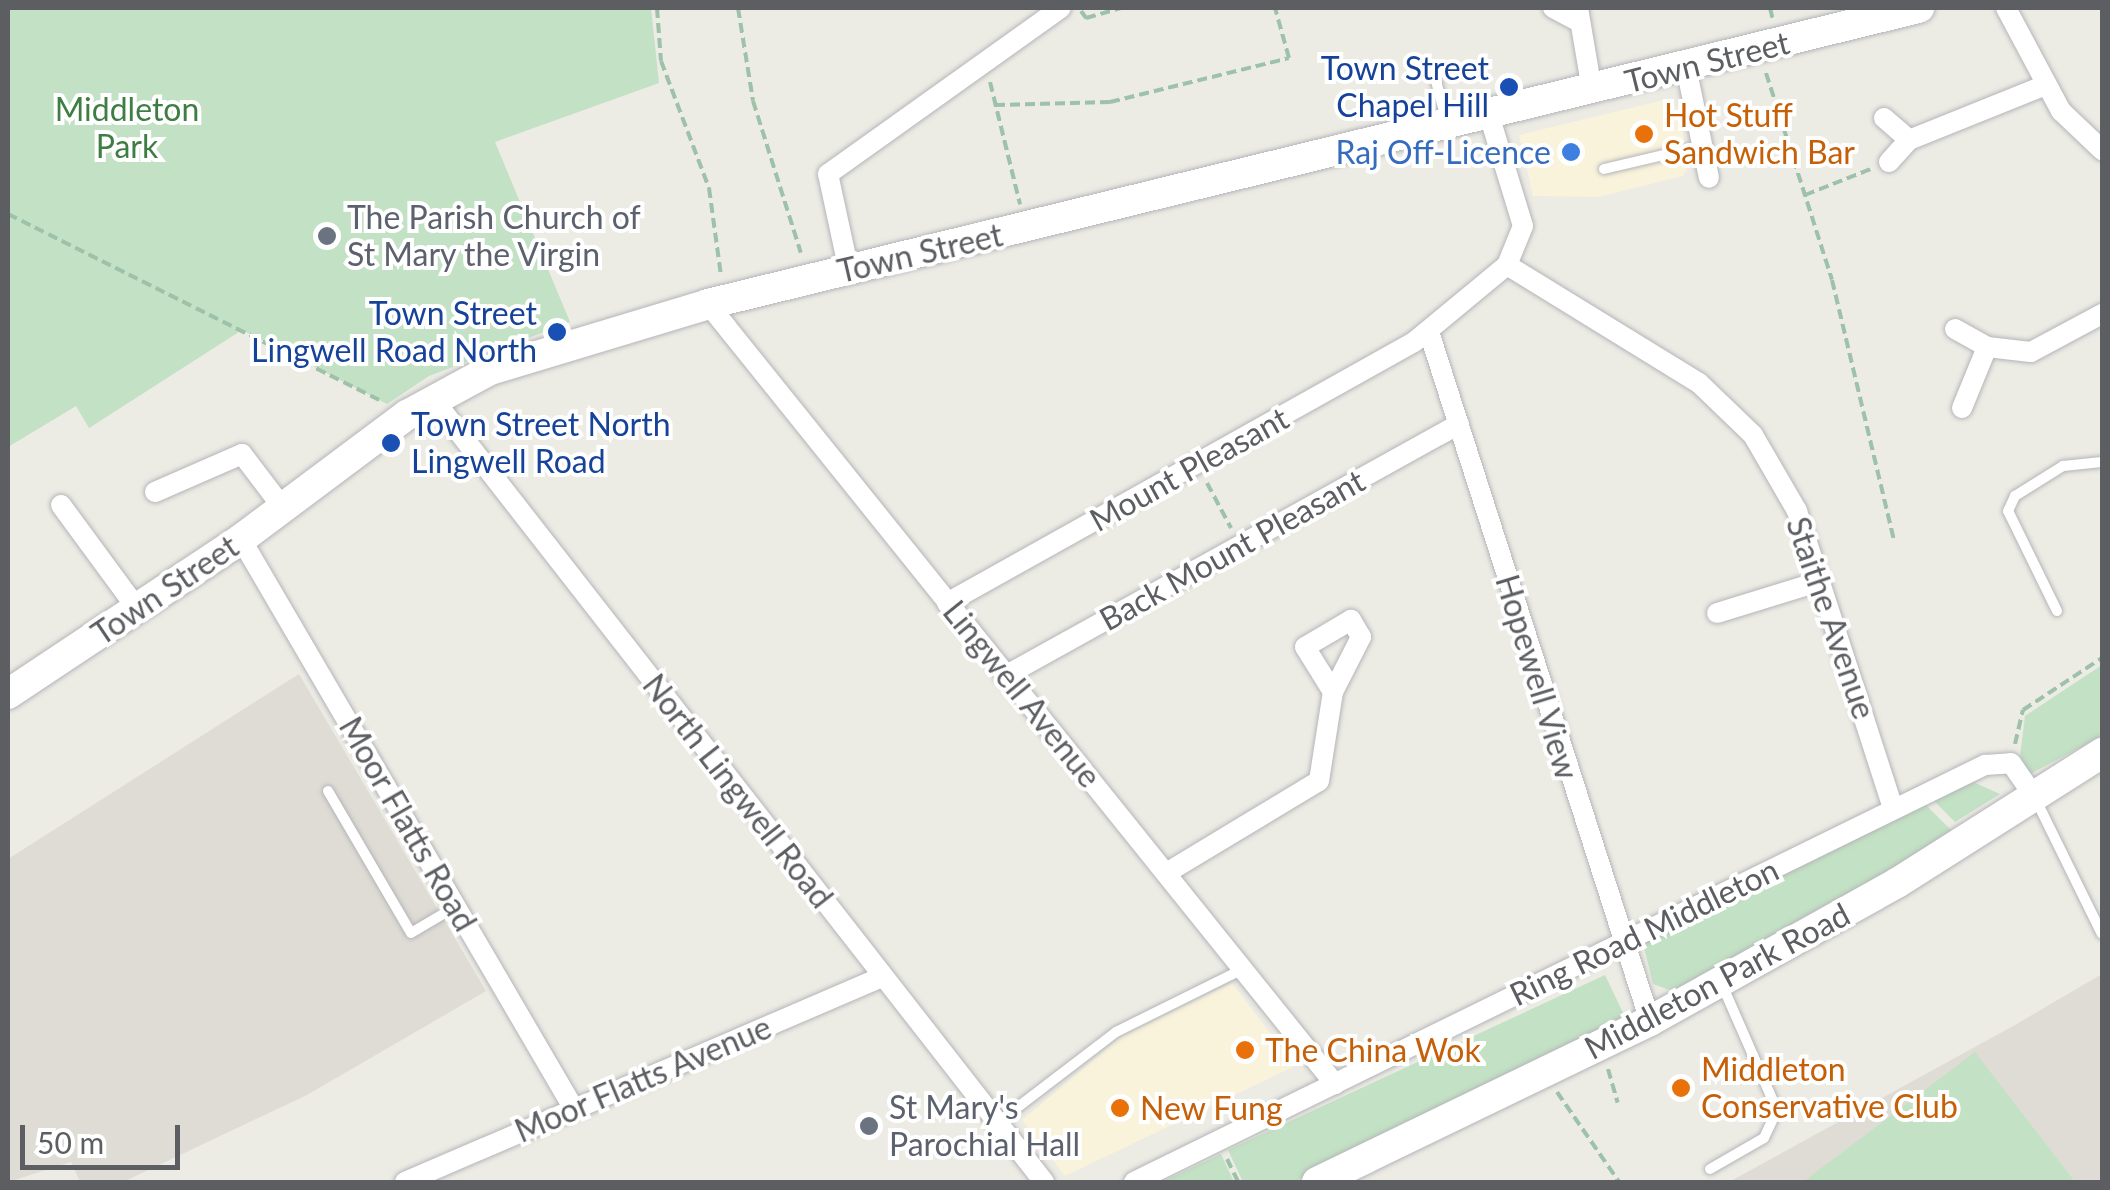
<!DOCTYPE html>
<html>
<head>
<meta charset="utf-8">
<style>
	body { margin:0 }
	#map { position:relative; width:2110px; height:1190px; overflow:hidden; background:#ecebe4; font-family:Lato,sans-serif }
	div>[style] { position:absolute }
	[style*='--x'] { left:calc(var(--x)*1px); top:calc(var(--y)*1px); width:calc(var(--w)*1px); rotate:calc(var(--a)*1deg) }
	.commercial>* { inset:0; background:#f9f3dc }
	.education>* { inset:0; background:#dfdcd5 }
	.green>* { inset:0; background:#c3e1c4 }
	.path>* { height:4px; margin-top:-2px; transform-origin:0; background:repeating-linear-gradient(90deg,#9dc1a9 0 10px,transparent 0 15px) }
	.roads { filter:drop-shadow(0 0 2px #b4b5b9) drop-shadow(0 0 2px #b4b5b9) }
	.lane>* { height:10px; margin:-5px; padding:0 5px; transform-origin:5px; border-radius:5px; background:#fff }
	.street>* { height:20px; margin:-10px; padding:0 10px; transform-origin:10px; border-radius:10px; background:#fff }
	.secondary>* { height:30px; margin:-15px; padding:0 15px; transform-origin:15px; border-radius:15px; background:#fff }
	.dots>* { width:28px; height:28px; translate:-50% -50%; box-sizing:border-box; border:5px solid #fff; border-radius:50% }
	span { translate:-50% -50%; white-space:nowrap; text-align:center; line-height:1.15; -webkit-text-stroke:8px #fff; paint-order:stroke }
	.street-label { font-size:32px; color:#5c5e62 }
	.transit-label { font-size:32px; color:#164399 }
	.right { translate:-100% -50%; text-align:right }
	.left { translate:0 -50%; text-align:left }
	.park-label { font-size:32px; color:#3f7e43 }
	.food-label { font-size:32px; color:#c56008 }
	.shop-label { font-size:32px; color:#366cbe }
	.worship-label { font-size:32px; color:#5b616d }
	.frame { position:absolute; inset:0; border:10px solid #5c5e62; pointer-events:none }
	.scale { position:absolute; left:20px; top:1125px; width:160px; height:45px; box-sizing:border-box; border:5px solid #5c5e62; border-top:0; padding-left:12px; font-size:30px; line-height:35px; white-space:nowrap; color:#5c5e62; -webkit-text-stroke:8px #fff; paint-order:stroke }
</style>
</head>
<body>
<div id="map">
	<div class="commercial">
		<div style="clip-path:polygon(1672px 98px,1691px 160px,1683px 176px,1598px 197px,1533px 196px,1519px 135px)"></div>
		<div style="clip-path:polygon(1232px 983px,1295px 1066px,1065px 1176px,1022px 1120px,1122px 1036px)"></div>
	</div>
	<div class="education">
		<div style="clip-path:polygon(299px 674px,486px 991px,307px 1095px,123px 1182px,80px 1182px,71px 1162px,8px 1182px,8px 859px)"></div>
		<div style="clip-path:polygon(2102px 974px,2102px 1182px,1729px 1182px,2015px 1025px)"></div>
	</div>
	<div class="green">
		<div style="clip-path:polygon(8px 8px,651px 8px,659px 83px,495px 142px,570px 322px,429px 376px,387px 404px,242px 330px,89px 428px,76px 406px,8px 447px)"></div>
		<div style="clip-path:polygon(2102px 665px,2102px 736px,2030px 774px,2020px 756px,2025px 716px)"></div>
		<div style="clip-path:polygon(1973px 782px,2000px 794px,1955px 822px,1932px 799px)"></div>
		<div style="clip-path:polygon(1923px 802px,1954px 833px,1675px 992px,1653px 984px,1643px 943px)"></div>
		<div style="clip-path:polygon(1605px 975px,1625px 1017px,1618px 1026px,1294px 1182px,1243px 1182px,1228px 1150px)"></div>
		<div style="clip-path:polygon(1975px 1052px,2075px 1182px,1803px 1182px)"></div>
		<div style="clip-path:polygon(1221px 1154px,1234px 1182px,1162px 1182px)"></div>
	</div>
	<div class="path">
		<div style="--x:657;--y:8;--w:53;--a:85.7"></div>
		<div style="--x:661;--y:61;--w:136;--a:69.3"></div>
		<div style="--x:709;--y:188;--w:89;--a:82.2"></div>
		<div style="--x:738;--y:8;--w:94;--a:80.8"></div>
		<div style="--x:753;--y:101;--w:159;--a:72.5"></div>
		<div style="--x:1770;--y:8;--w:12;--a:76"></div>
		<div style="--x:1081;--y:11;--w:9;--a:54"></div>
		<div style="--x:1086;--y:18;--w:37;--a:-16"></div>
		<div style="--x:1766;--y:73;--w:217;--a:72.3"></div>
		<div style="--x:1832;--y:280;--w:267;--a:76.6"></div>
		<div style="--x:990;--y:82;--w:126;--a:76.2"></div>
		<div style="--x:995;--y:105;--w:115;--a:-1.5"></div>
		<div style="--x:1110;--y:102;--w:184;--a:-13.8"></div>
		<div style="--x:1289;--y:58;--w:52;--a:-105.6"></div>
		<div style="--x:1805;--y:195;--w:71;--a:-21.5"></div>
		<div style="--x:8;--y:214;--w:417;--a:26.6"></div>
		<div style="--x:1207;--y:483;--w:51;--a:61.9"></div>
		<div style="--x:2015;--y:744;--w:35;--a:-77"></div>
		<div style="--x:2023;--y:710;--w:95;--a:-33.4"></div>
		<div style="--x:1608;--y:1069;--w:35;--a:74"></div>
		<div style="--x:1557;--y:1092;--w:109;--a:55.4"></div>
		<div style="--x:1227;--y:1159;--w:25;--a:64"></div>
	</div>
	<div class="roads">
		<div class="lane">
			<div style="--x:1435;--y:77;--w:43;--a:75.3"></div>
			<div style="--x:1604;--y:169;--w:101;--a:-13.2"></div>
			<div style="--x:2057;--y:611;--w:111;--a:-116.1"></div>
			<div style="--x:2008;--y:511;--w:17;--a:-65"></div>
			<div style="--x:2015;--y:496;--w:57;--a:-32"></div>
			<div style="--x:2063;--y:466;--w:39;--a:-6"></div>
			<div style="--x:328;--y:791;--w:164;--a:59.7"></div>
			<div style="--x:411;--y:933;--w:51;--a:-30.6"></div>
			<div style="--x:2036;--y:800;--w:149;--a:63.8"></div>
			<div style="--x:997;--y:1123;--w:150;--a:-37.4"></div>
			<div style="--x:1116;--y:1032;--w:142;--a:-26.4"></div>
			<div style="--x:1710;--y:1169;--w:62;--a:-29.9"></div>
			<div style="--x:1764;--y:1138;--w:31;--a:-65"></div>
			<div style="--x:1777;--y:1110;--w:134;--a:-113.7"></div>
		</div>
		<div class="street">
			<div style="--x:1553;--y:8;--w:24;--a:28"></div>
			<div style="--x:1578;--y:8;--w:83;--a:80.3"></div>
			<div style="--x:2006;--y:8;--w:117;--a:61.9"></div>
			<div style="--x:2061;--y:111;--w:57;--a:43.6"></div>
			<div style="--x:1686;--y:67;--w:113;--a:78.3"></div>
			<div style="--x:1884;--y:118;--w:33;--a:41"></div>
			<div style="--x:1889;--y:162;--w:30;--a:-48"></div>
			<div style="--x:1909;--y:140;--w:148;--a:-21.9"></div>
			<div style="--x:1507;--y:265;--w:225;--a:31.6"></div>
			<div style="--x:1699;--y:383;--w:75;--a:43.9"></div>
			<div style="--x:1753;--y:435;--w:88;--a:59.9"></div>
			<div style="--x:1797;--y:511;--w:312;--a:72.1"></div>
			<div style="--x:849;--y:271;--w:99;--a:-102.2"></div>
			<div style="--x:828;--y:174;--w:286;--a:-35.5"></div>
			<div style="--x:708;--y:304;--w:1001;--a:51.21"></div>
			<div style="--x:1955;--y:329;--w:37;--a:29"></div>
			<div style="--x:1429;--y:332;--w:724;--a:72.22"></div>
			<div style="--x:433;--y:399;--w:993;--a:52.03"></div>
			<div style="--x:1962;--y:408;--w:66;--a:-67.7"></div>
			<div style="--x:1987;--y:347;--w:44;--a:6.5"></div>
			<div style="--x:2031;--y:352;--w:81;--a:-28.2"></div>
			<div style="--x:155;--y:492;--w:95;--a:-23.6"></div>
			<div style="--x:242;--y:454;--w:68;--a:52.8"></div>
			<div style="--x:61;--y:505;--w:130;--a:53.7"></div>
			<div style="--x:241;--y:539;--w:660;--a:59.71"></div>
			<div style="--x:947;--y:603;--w:535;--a:-29.2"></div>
			<div style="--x:1414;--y:342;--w:121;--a:-39.6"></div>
			<div style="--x:1507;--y:265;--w:42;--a:-67.7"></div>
			<div style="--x:1523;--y:226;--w:116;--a:-107"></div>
			<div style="--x:1717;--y:613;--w:109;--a:-17.1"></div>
			<div style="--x:1005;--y:676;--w:519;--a:-29.03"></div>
			<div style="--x:1168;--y:872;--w:176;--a:-31.1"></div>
			<div style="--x:1319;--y:781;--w:90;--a:-81.1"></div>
			<div style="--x:1333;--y:692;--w:62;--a:-63"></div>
			<div style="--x:1361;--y:637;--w:20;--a:-120"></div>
			<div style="--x:1351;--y:620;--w:53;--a:149.6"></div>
			<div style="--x:1305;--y:647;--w:53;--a:58.1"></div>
			<div style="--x:405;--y:1182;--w:519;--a:-23.26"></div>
			<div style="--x:1134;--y:1182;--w:948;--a:-26.11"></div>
			<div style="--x:1985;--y:765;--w:26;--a:-4"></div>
			<div style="--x:2011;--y:763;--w:44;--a:55.2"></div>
		</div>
		<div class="secondary">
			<div style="--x:8;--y:694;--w:280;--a:-33.6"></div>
			<div style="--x:241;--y:539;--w:207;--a:-36.8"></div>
			<div style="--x:407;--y:415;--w:94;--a:-28.5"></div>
			<div style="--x:490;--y:370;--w:228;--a:-16.8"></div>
			<div style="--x:708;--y:304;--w:1247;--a:-13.74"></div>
			<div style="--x:1317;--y:1182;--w:370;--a:-25.8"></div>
			<div style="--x:1650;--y:1021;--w:283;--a:-29.2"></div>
			<div style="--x:1897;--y:883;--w:243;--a:-32.4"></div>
		</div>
	</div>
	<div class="dots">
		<div style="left:1509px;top:87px;background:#1a4fb4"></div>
		<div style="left:1644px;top:134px;background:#e8710a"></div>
		<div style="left:1571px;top:152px;background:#3f7fe0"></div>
		<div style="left:327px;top:236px;background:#6b7280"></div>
		<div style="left:557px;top:332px;background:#1a4fb4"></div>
		<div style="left:391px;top:443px;background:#1a4fb4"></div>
		<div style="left:1245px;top:1050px;background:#e8710a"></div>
		<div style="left:1681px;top:1088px;background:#e8710a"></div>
		<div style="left:1120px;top:1108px;background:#e8710a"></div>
		<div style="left:869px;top:1126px;background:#6b7280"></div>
	</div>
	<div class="street-label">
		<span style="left:1707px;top:62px;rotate:-14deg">Town Street</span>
		<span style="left:920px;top:253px;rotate:-13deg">Town Street</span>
		<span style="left:1189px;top:469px;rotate:-29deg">Mount Pleasant</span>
		<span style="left:1232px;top:550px;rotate:-29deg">Back Mount Pleasant</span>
		<span style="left:165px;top:590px;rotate:-34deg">Town Street</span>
		<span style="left:1831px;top:618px;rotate:71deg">Staithe Avenue</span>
		<span style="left:1537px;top:677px;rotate:73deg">Hopewell View</span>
		<span style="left:1022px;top:694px;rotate:51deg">Lingwell Avenue</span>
		<span style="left:738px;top:791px;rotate:52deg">North Lingwell Road</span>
		<span style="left:408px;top:824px;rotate:60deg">Moor Flatts Road</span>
		<span style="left:1644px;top:932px;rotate:-26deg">Ring Road Middleton</span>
		<span style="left:1717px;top:981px;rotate:-28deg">Middleton Park Road</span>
		<span style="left:643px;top:1079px;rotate:-23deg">Moor Flatts Avenue</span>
	</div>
	<div class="transit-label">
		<span class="right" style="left:1489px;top:87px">Town Street<br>Chapel Hill</span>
		<span class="right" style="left:537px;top:332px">Town Street<br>Lingwell Road North</span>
		<span class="left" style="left:411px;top:443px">Town Street North<br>Lingwell Road</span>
	</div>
	<div class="park-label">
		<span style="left:127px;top:128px">Middleton<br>Park</span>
	</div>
	<div class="food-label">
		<span class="left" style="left:1664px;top:134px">Hot Stuff<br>Sandwich Bar</span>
		<span class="left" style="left:1265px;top:1050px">The China Wok</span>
		<span class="left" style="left:1701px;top:1088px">Middleton<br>Conservative Club</span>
		<span class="left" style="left:1140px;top:1108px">New Fung</span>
	</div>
	<div class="shop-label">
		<span class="right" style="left:1551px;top:152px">Raj Off-Licence</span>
	</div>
	<div class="worship-label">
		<span class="left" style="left:347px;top:236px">The Parish Church of<br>St Mary the Virgin</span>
		<span class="left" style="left:889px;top:1126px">St Mary's<br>Parochial Hall</span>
	</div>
	<div class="frame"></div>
	<div class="scale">50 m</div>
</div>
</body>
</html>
